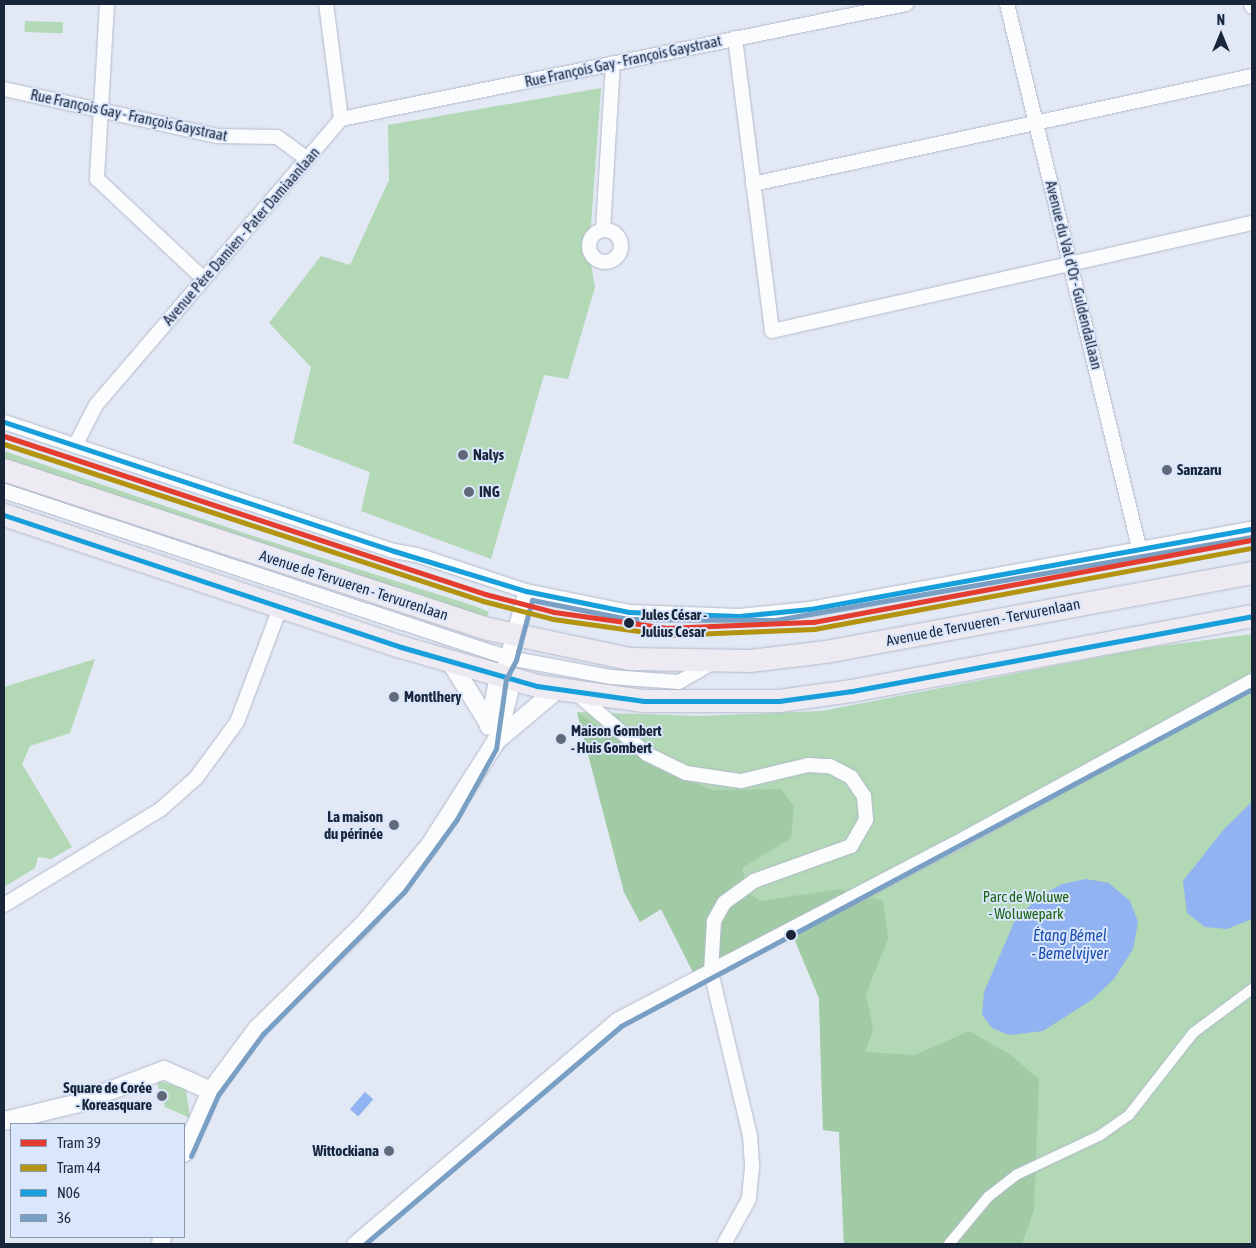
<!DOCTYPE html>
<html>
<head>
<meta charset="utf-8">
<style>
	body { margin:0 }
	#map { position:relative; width:1256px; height:1248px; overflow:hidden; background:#e2e8f4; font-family:"Asap Condensed",sans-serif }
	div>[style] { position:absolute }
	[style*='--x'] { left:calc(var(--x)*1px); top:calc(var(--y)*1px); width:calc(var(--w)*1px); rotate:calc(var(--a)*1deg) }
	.green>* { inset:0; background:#b2d8b6; transform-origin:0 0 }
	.forest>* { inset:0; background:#a1cba5 }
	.water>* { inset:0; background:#91b3f1; transform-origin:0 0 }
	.roads { filter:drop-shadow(0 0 1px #b3baca) drop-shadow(0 0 1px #b3baca) }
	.pedestrian>* { height:10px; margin:-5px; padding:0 5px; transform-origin:5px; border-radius:5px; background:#fbfcfd }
	.minor>* { height:14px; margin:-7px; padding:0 7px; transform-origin:7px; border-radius:7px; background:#fbfcfd }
	.minor>.ring { margin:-7px; padding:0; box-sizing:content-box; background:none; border:14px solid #fbfcfd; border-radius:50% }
	.tertiary>* { height:18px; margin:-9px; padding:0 9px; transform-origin:9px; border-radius:9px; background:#fbfcfd }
	.primary>* { height:22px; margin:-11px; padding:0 11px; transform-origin:11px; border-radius:11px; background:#edeaf1 }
	.bus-1>* { height:5px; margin:-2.5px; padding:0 2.5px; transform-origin:2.5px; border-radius:2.5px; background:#169fdb }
	.bus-2>* { height:5px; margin:-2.5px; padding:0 2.5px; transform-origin:2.5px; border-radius:2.5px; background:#799fc4 }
	.tram-1>* { height:5px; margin:-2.5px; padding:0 2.5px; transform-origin:2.5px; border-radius:2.5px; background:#e43c2e }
	.tram-2>* { height:5px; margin:-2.5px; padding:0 2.5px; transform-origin:2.5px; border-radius:2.5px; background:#b29411 }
	.dots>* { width:14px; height:14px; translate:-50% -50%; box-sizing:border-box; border:2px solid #dae6fc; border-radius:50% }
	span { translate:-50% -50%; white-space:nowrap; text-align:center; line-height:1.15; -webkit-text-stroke:4px #dae6fc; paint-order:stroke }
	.street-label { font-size:15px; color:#192539 }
	.poi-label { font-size:15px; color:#192539; font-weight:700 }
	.left { translate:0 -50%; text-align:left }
	.right { translate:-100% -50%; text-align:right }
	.stop-label { font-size:15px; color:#192539; font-weight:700 }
	.park-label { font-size:15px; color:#1d6415 }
	.water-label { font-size:16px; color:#1c4eaf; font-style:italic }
	.frame { position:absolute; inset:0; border:5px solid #192539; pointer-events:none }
	.legend { position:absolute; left:10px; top:1123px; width:175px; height:115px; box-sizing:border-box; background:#dae6fc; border:1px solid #8d99ae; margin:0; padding:6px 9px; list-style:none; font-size:15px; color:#192539 }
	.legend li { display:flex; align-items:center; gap:10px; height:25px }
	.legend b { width:25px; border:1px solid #8d99ae }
	.north { position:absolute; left:1196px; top:10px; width:50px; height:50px; -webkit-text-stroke:4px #dae6fc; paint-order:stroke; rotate:0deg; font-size:14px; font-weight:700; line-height:20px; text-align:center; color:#192539 }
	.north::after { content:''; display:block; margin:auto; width:18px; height:22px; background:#192539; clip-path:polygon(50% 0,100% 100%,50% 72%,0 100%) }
</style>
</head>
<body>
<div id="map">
	<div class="green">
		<div style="left:25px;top:21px;width:38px;height:11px;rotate:2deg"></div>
		<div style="clip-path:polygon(601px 88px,589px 253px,595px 287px,568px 379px,544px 375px,491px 559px,361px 511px,370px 472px,293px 443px,311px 367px,269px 323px,321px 256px,350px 265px,389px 180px,388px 125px)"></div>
		<div style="clip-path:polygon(4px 451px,244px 533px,475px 606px,489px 612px,486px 619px,4px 460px)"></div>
		<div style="clip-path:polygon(1252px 634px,1252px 1244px,844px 1244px,839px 1132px,823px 1130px,819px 998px,788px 924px,694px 974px,661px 909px,640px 922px,624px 892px,577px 712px,700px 716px,822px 711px,1146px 648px)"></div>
		<div style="clip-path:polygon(95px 659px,70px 733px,30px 746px,22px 764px,72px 847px,51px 859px,38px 857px,35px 868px,4px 887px,4px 687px)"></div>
		<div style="clip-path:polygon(156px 1080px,186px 1089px,190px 1118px,165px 1107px)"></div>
	</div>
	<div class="forest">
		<div style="clip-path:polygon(577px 712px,654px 764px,712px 790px,781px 789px,794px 806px,791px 838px,742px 868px,749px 894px,761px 901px,840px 889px,883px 901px,888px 939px,866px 994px,873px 1030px,865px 1052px,915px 1055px,969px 1031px,1009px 1054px,1039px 1079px,1034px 1210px,1022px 1244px,844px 1244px,839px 1132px,823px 1130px,819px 998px,788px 924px,694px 974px,661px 909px,640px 922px,624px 892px)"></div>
	</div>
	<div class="water">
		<div style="clip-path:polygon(1252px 802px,1252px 919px,1227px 929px,1205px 927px,1187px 913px,1183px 881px,1224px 829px)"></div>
		<div style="clip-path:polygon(1086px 879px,1109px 883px,1130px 901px,1138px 922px,1133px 949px,1114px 979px,1093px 999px,1043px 1031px,1009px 1035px,992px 1028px,982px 1015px,984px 992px,1015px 920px,1039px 897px,1062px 884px)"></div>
		<div style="left:365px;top:1092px;width:11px;height:23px;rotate:41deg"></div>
	</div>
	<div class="roads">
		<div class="pedestrian">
			<div style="--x:949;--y:1244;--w:61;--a:-50.3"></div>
			<div style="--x:988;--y:1197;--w:36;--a:-38"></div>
			<div style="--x:1016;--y:1175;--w:92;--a:-25.2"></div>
			<div style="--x:1099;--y:1136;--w:37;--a:-35"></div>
			<div style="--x:1129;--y:1115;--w:104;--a:-52"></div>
			<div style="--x:1193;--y:1033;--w:74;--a:-36.7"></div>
		</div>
		<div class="minor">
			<div style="--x:107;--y:4;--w:175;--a:93.3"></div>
			<div style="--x:97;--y:179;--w:146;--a:43.1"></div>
			<div style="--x:1007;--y:4;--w:559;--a:76.34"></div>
			<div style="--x:1251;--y:4;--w:3;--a:72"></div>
			<div style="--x:735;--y:38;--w:295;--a:82.8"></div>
			<div style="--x:772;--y:331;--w:492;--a:-12.7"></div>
			<div style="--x:4;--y:89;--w:218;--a:12.4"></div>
			<div style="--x:217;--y:136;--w:60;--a:1"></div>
			<div style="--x:277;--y:137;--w:37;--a:36"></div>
			<div style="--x:341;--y:119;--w:577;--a:-11.5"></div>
			<div style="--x:753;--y:184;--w:511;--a:-12.21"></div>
			<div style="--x:603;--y:230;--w:167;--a:-86.6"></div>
			<div class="ring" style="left:589px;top:230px;width:18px;height:18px"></div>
			<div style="--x:4;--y:422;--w:411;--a:18.3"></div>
			<div style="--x:394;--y:551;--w:23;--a:10"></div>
			<div style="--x:417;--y:555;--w:115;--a:18.3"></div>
			<div style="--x:526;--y:591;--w:105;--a:11.5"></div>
			<div style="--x:629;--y:612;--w:110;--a:2.1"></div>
			<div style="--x:739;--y:616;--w:71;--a:-5.6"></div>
			<div style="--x:810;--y:609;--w:449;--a:-10.3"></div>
			<div style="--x:75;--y:446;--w:46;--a:-62.9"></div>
			<div style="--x:96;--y:405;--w:377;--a:-49.4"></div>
			<div style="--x:341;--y:119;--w:116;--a:-97.4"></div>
			<div style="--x:4;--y:491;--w:532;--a:18.3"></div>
			<div style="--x:509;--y:658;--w:104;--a:10.6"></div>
			<div style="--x:611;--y:677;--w:68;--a:4.2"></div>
			<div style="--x:679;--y:682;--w:39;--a:-30"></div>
			<div style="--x:505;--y:665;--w:77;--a:-74.2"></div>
			<div style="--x:576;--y:693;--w:94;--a:40.7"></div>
			<div style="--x:647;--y:754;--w:43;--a:26"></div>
			<div style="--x:686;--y:773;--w:56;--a:8.3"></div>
			<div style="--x:741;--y:781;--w:69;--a:-13.4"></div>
			<div style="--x:808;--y:765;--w:22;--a:3"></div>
			<div style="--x:830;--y:766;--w:24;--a:28"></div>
			<div style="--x:851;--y:777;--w:23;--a:56"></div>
			<div style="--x:864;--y:796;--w:24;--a:85"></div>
			<div style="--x:866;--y:820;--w:30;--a:120"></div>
			<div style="--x:851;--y:846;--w:103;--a:160.2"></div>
			<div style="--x:754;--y:881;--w:37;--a:144"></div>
			<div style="--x:724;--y:903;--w:21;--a:119"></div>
			<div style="--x:714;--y:921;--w:51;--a:93.4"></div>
			<div style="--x:711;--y:972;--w:169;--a:76.6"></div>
			<div style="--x:750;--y:1136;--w:32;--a:86"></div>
			<div style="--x:752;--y:1168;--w:31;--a:96"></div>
			<div style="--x:749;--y:1199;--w:51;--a:119.1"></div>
			<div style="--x:4;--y:905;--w:184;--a:-31.4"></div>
			<div style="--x:161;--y:809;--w:47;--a:-41.5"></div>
			<div style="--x:196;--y:778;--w:69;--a:-53.8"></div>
			<div style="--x:237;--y:722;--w:122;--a:-69.3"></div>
			<div style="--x:354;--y:1244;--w:345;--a:-40.4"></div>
			<div style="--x:617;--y:1020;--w:380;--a:-27.6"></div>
			<div style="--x:954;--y:844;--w:340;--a:-28.7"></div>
		</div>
		<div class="tertiary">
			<div style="--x:450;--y:661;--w:74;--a:58.2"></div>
			<div style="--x:489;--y:726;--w:51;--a:-78.7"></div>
			<div style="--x:497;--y:740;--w:80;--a:-39.9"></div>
			<div style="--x:4;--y:1121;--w:73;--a:-13.5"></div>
			<div style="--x:75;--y:1104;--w:95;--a:-20.9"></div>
			<div style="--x:164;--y:1070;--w:51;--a:24.1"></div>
			<div style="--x:184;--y:1153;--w:68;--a:-66.5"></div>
			<div style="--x:211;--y:1091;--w:77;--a:-53.4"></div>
			<div style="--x:257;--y:1029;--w:150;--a:-44.5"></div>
			<div style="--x:364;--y:924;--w:103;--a:-50.1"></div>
			<div style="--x:430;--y:845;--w:125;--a:-57.5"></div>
			<div style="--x:497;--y:740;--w:62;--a:-76"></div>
			<div style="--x:161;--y:1244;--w:7;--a:-82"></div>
		</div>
		<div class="primary">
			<div style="--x:4;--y:470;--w:509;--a:18.19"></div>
			<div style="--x:488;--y:629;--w:145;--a:11.9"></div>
			<div style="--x:630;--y:659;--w:120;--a:1"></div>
			<div style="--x:750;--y:661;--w:77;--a:-6.8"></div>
			<div style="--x:826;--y:652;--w:433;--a:-10.5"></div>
			<div style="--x:4;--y:515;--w:418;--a:18.4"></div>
			<div style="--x:401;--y:647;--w:141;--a:16"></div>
			<div style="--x:537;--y:686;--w:108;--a:8"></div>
			<div style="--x:644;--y:701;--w:135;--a:0"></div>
			<div style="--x:779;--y:701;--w:74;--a:-7.8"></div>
			<div style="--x:852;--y:691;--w:407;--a:-10.6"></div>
		</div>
	</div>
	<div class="bus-1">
		<div style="--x:4;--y:422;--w:411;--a:18.3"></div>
		<div style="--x:394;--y:551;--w:138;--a:16.9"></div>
		<div style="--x:526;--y:591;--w:105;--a:11.5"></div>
		<div style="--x:629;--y:612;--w:110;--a:2.1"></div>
		<div style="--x:739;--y:616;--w:71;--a:-5.6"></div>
		<div style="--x:810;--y:609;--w:449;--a:-10.3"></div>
		<div style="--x:4;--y:515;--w:418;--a:18.4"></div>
		<div style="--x:401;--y:647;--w:141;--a:16"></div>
		<div style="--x:537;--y:686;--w:108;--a:8"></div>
		<div style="--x:644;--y:701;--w:135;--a:0"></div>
		<div style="--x:779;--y:701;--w:74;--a:-7.8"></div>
		<div style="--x:852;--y:691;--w:407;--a:-10.6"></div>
	</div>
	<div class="bus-2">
		<div style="--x:191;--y:1156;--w:67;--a:-66.1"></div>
		<div style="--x:218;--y:1095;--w:76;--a:-53.6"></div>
		<div style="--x:263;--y:1034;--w:200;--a:-45.2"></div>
		<div style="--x:404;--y:892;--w:90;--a:-54"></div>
		<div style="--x:457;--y:819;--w:80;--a:-60.9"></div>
		<div style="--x:496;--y:749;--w:71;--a:-81.9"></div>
		<div style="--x:506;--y:679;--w:21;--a:-62"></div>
		<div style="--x:516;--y:660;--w:62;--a:-75.1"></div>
		<div style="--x:532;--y:600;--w:98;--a:11.2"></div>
		<div style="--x:628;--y:619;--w:147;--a:0.4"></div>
		<div style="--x:775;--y:620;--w:484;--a:-9.9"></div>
		<div style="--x:365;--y:1244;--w:336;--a:-40.4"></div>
		<div style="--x:621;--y:1026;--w:715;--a:-28.11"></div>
	</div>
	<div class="tram-1">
		<div style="--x:4;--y:436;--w:506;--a:18.18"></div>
		<div style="--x:485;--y:594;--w:71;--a:14.6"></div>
		<div style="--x:554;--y:612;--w:114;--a:8.1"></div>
		<div style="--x:667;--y:628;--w:146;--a:-2.4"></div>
		<div style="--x:813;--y:622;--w:447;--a:-10.6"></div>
	</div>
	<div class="tram-2">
		<div style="--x:4;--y:444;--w:504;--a:18.15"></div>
		<div style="--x:483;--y:601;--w:72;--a:14.4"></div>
		<div style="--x:553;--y:619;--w:115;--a:8"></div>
		<div style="--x:667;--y:635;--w:147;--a:-2.3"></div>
		<div style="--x:814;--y:629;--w:445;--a:-10.5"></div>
	</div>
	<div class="dots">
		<div style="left:463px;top:455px;background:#5f697a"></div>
		<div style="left:1167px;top:470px;background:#5f697a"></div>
		<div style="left:469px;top:492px;background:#5f697a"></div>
		<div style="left:629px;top:623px;background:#192539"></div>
		<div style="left:394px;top:697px;background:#5f697a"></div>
		<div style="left:561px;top:739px;background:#5f697a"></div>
		<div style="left:394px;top:825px;background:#5f697a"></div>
		<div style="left:791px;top:935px;background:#192539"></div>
		<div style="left:162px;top:1096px;background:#5f697a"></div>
		<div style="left:389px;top:1151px;background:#5f697a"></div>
	</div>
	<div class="street-label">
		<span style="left:623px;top:61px;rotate:-12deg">Rue François Gay - François Gaystraat</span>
		<span style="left:129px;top:115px;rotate:12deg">Rue François Gay - François Gaystraat</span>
		<span style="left:241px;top:236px;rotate:-49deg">Avenue Père Damien - Pater Damiaanlaan</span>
		<span style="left:1074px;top:275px;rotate:76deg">Avenue du Val d'Or - Guldendallaan</span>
		<span style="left:354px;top:585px;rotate:18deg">Avenue de Tervueren - Tervurenlaan</span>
		<span style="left:983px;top:622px;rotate:-11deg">Avenue de Tervueren - Tervurenlaan</span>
	</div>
	<div class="poi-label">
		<span class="left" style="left:473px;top:455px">Nalys</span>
		<span class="left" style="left:1177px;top:470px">Sanzaru</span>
		<span class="left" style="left:479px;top:492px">ING</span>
		<span class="left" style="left:404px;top:697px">Montlhery</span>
		<span class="left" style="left:571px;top:739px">Maison Gombert<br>- Huis Gombert</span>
		<span class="right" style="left:383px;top:825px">La maison<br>du périnée</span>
		<span class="right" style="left:152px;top:1096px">Square de Corée<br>- Koreasquare</span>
		<span class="right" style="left:379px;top:1151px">Wittockiana</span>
	</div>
	<div class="stop-label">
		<span class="left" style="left:641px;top:623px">Jules César -<br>Julius Cesar</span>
	</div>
	<div class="park-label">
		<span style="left:1026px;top:905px">Parc de Woluwe<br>- Woluwepark</span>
	</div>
	<div class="water-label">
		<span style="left:1070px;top:944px">Étang Bémel<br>- Bemelvijver</span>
	</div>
	<div class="frame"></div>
	<ul class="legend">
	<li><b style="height:6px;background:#e43c2e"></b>Tram 39</li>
	<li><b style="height:6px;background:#b29411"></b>Tram 44</li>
	<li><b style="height:6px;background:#169fdb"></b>N06</li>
	<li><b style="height:6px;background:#799fc4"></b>36</li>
	</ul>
	<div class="north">N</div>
</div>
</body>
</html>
